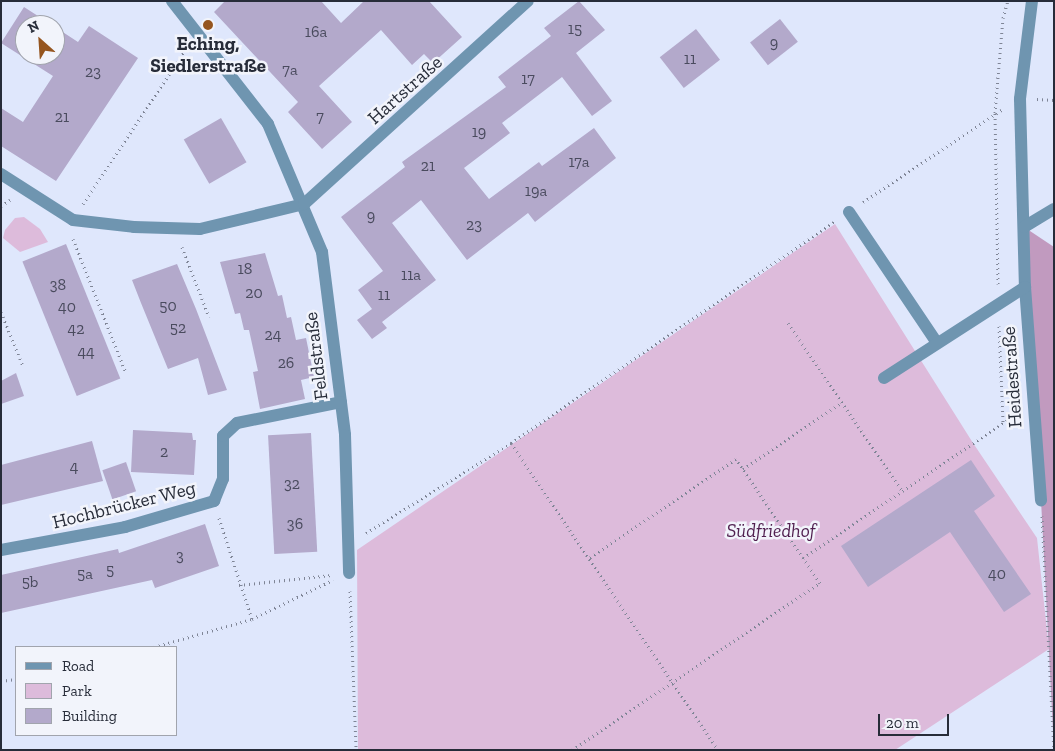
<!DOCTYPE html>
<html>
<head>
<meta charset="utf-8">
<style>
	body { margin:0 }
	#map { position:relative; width:1055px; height:751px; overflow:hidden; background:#dfe7fc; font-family:"Zilla Slab",serif }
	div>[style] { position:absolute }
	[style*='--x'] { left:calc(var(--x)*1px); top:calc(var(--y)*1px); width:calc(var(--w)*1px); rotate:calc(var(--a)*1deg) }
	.green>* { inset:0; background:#ddbbdb }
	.forest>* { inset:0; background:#c19abf }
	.building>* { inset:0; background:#b3a9cb; transform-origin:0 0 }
	.path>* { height:3px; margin-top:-1.5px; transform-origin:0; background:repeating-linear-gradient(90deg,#7f8596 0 1px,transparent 0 5px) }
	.minor>* { height:12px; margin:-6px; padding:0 6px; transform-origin:6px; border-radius:6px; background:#6f95b0 }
	.dots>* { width:14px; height:14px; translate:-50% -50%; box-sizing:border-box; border:2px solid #f2f4fb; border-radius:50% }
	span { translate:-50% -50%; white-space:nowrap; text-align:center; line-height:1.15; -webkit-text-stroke:5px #f2f4fb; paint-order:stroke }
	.number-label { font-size:16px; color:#4a4b5e }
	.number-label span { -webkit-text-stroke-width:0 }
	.poi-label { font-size:19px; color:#272c39; font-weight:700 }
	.street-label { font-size:19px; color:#272c39 }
	.park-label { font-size:19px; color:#501f4f; font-style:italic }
	.frame { position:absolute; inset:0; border:2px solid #272c39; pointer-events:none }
	.legend { position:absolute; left:15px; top:646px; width:162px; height:90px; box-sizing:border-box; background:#f2f4fb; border:1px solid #a1a4ad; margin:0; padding:6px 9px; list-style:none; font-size:15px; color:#272c39 }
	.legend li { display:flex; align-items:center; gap:10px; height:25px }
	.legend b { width:25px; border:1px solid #a1a4ad }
	.north { position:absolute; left:15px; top:15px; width:50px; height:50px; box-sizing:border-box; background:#f2f4fb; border:1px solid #a1a4ad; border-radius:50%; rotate:334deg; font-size:14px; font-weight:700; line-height:20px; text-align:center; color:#272c39 }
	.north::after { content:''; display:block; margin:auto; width:18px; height:22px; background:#95551f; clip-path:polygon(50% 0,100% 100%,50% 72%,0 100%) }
	.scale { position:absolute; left:878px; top:714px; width:71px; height:22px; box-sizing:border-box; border:2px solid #272c39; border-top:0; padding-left:6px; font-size:15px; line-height:18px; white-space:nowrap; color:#272c39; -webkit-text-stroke:4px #f2f4fb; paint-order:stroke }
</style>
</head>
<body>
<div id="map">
	<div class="green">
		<div style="clip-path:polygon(24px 217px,40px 229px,48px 242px,20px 252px,3px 238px,5px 230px,15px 218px)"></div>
		<div style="clip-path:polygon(835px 224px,973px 443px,1037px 538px,1049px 649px,895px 750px,358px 750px,357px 550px)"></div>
	</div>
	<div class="forest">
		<div style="clip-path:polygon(1024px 227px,1054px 247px,1054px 750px,1041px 500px)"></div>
	</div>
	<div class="building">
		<div style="clip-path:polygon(225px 1px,321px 1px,341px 23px,364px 1px,429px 1px,462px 37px,433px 63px,424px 54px,412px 65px,381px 30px,319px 86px,352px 122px,322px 149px,288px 112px,298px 102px,214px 12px)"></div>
		<div style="clip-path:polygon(579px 1px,605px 30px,576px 53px,612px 101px,592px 116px,562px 77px,502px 123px,510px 133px,464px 168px,489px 199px,539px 162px,542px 166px,594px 128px,616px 158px,535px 222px,528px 213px,467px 260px,421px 200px,392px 223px,436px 280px,382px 322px,387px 328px,372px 339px,357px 320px,372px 309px,358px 290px,383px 271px,341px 217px,405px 167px,402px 162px,506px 87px,498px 77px,551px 36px,544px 28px)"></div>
		<div style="clip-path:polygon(24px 7px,52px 25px,25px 25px,25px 55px,55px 55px,55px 27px,78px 42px,89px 26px,138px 58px,56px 181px,1px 146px,1px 108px,23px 122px,53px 76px,1px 43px)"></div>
		<div style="left:780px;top:19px;width:29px;height:38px;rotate:52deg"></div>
		<div style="left:696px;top:29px;width:39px;height:46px;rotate:52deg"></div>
		<div style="left:221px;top:118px;width:51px;height:43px;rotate:60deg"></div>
		<div style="left:66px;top:244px;width:145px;height:47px;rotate:68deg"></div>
		<div style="clip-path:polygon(265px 253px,278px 296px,282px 295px,287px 318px,291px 317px,296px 340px,306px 338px,314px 377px,301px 380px,305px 399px,260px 409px,253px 372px,258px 371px,249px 330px,244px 330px,240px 313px,235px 314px,220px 262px)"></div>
		<div style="clip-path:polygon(177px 264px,196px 309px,227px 390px,208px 395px,198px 358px,168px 369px,141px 303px,132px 280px)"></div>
		<div style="clip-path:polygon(16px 373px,24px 396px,1px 404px,1px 381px)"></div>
		<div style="clip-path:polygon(133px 430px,192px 433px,193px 440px,196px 440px,194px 475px,131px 472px)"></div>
		<div style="left:311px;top:433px;width:119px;height:43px;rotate:87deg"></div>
		<div style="clip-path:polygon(92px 441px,103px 481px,1px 505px,1px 465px)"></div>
		<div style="clip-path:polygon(971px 460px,995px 496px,974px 511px,1031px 594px,1004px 612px,950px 532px,868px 587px,841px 546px)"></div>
		<div style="left:126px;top:462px;width:31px;height:25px;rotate:71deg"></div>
		<div style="clip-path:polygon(205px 524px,219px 566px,155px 588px,152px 580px,1px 613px,1px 575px,118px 549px,119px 553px)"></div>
	</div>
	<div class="path">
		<div style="--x:1037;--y:99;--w:17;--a:3"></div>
		<div style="--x:863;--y:202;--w:168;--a:-33.6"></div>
		<div style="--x:83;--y:204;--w:186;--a:-56.4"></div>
		<div style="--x:1;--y:206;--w:11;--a:-34"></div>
		<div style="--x:73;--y:239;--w:144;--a:68.4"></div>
		<div style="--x:182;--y:247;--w:75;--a:68.9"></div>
		<div style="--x:998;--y:284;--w:171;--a:-91"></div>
		<div style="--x:995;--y:113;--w:95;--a:-85.2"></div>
		<div style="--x:1003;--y:18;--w:18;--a:-74"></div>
		<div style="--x:1;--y:312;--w:58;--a:67.8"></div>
		<div style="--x:788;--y:323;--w:203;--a:55.8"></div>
		<div style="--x:999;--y:326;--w:96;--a:87.6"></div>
		<div style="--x:511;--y:443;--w:370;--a:56"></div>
		<div style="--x:743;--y:469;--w:118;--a:-34"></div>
		<div style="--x:1042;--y:516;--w:234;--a:87.1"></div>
		<div style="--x:219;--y:518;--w:106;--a:71.9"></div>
		<div style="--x:366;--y:533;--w:171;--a:-31.8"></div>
		<div style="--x:511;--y:443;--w:393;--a:-34.4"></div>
		<div style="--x:803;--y:558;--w:259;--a:-34"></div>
		<div style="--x:239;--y:585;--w:93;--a:-6.2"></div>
		<div style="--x:350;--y:591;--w:159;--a:87.8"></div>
		<div style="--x:154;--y:647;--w:102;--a:-15.9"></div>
		<div style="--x:252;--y:619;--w:90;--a:-25.7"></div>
		<div style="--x:1;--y:681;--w:15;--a:-8"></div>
		<div style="--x:572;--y:750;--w:299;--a:-34"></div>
		<div style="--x:820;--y:583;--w:150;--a:-124.1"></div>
		<div style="--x:736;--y:459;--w:177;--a:146"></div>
	</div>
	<div class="minor">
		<div style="--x:172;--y:1;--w:156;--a:52"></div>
		<div style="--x:268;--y:124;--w:139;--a:67.1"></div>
		<div style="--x:322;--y:252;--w:184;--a:82.8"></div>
		<div style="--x:345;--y:435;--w:138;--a:88.3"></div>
		<div style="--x:1032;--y:1;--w:99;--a:97"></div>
		<div style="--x:1020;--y:99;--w:188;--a:88.5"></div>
		<div style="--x:1025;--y:287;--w:214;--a:85.7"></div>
		<div style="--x:1;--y:174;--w:85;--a:32.6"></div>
		<div style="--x:73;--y:220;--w:61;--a:6.5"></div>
		<div style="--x:134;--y:227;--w:66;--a:1.7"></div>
		<div style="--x:200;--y:229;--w:107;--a:-13.5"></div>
		<div style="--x:304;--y:204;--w:302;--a:-42.2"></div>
		<div style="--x:849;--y:212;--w:158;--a:56.1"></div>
		<div style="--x:1024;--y:227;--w:35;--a:-31"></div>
		<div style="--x:884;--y:378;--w:168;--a:-32.8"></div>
		<div style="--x:1;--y:550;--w:126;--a:-10.5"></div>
		<div style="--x:125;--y:527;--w:93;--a:-16.3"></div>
		<div style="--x:214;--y:501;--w:24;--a:-68"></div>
		<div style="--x:223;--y:479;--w:43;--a:-90"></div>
		<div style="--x:223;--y:436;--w:19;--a:-43"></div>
		<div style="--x:237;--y:423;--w:106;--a:-11.4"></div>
	</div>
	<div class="dots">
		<div style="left:208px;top:25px;background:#95551f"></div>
	</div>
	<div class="number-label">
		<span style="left:575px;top:29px">15</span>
		<span style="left:316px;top:32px">16a</span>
		<span style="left:774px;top:43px">9</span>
		<span style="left:690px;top:59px">11</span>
		<span style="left:290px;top:70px">7a</span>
		<span style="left:93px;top:72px">23</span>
		<span style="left:528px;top:79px">17</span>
		<span style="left:62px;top:117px">21</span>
		<span style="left:320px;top:117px">7</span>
		<span style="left:479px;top:132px">19</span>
		<span style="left:579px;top:162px">17a</span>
		<span style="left:428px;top:166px">21</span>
		<span style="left:536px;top:191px">19a</span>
		<span style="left:371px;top:216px">9</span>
		<span style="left:474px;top:225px">23</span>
		<span style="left:245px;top:269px">18</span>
		<span style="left:411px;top:275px">11a</span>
		<span style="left:58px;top:285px">38</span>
		<span style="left:254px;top:293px">20</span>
		<span style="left:384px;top:295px">11</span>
		<span style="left:168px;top:306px">50</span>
		<span style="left:67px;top:307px">40</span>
		<span style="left:178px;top:328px">52</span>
		<span style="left:76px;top:329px">42</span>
		<span style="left:273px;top:335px">24</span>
		<span style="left:86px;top:352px">44</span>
		<span style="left:286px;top:363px">26</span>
		<span style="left:164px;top:452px">2</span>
		<span style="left:74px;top:467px">4</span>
		<span style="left:292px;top:484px">32</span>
		<span style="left:295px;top:524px">36</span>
		<span style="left:180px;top:556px">3</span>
		<span style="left:110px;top:570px">5</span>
		<span style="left:85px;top:574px">5a</span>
		<span style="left:997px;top:574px">40</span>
		<span style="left:30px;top:582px">5b</span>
	</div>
	<div class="poi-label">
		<span style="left:208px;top:55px">Eching,<br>Siedlerstraße</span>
	</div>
	<div class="street-label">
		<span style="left:405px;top:90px;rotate:-42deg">Hartstraße</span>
		<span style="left:316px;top:356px;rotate:-97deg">Feldstraße</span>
		<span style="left:1012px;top:377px;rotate:-94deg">Heidestraße</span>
		<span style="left:124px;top:505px;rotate:-14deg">Hochbrücker Weg</span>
	</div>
	<div class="park-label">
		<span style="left:771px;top:531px">Südfriedhof</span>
	</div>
	<div class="frame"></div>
	<ul class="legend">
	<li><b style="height:6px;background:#6f95b0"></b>Road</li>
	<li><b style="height:14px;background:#ddbbdb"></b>Park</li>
	<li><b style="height:14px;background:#b3a9cb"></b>Building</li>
	</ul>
	<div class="north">N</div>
	<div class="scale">20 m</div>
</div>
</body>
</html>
